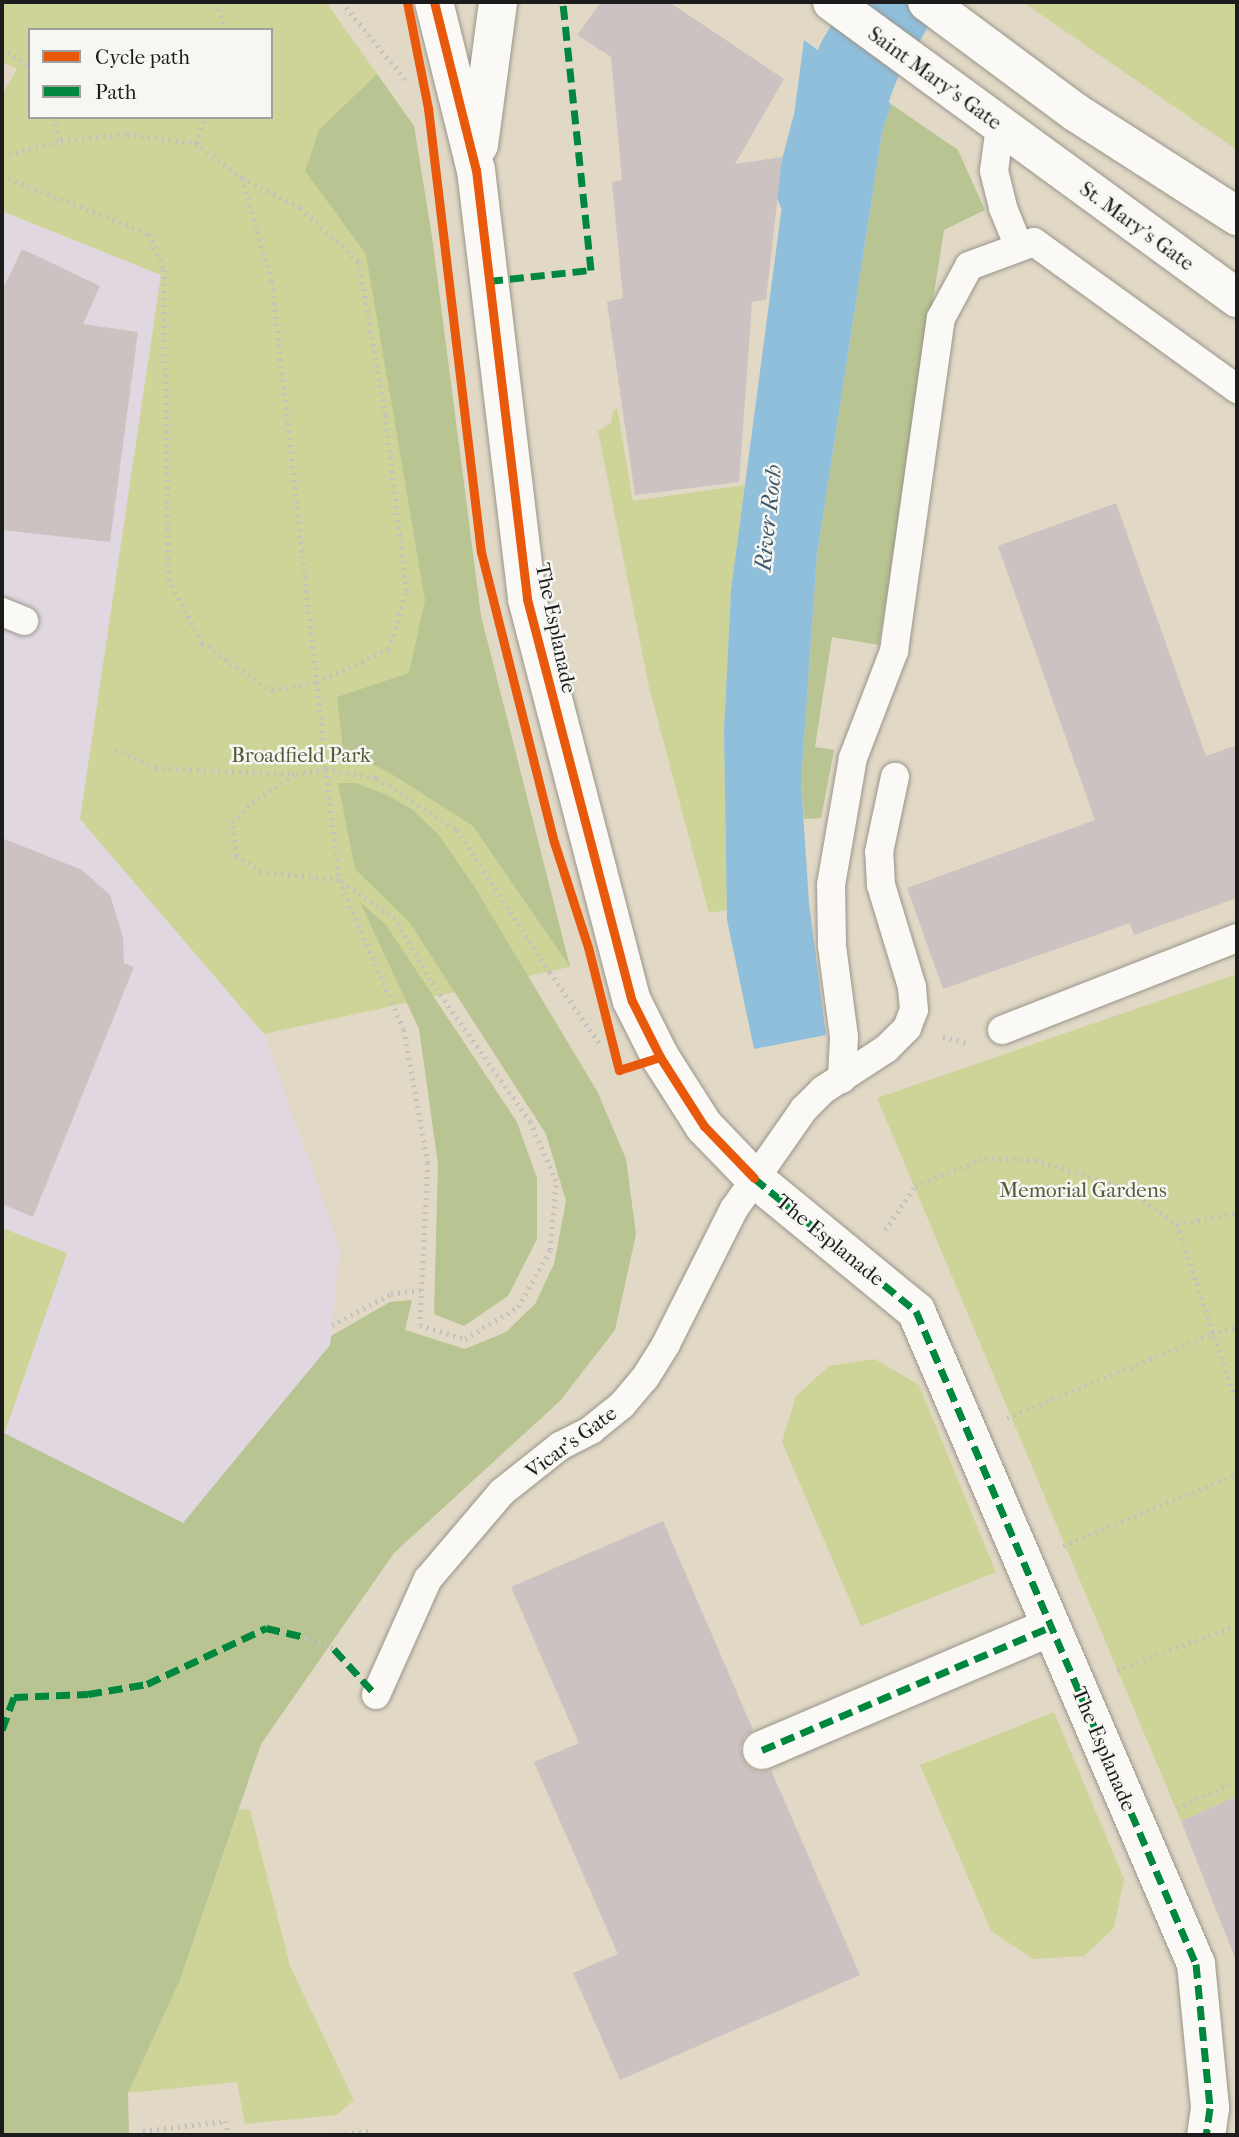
<!DOCTYPE html>
<html>
<head>
<meta charset="utf-8">
<style>
	body { margin:0 }
	#map { position:relative; width:1239px; height:2137px; overflow:hidden; background:#e1d9c6; font-family:"IM FELL French Canon",serif }
	div>[style] { position:absolute }
	[style*='--x'] { left:calc(var(--x)*1px); top:calc(var(--y)*1px); width:calc(var(--w)*1px); rotate:calc(var(--a)*1deg) }
	.built>* { inset:0; background:#e0d7e0 }
	.green>* { inset:0; background:#ced498 }
	.forest>* { inset:0; background:#b8c491 }
	.water>* { inset:0; background:#90bfdc }
	.river>* { height:84px; margin:-42px; padding:0 42px; transform-origin:42px; border-radius:42px; background:#90bfdc }
	.building>* { inset:0; background:#ccc2c1 }
	.path>* { height:4.5px; margin-top:-2.25px; transform-origin:0; background:repeating-linear-gradient(90deg,#c4c2be 0 2px,transparent 0 7px) }
	.roads { filter:drop-shadow(0 0 2px #9a958b) drop-shadow(0 0 2px #9a958b) }
	.lane>* { height:28px; margin:-14px; padding:0 14px; transform-origin:14px; border-radius:14px; background:#faf9f6 }
	.street>* { height:38px; margin:-19px; padding:0 19px; transform-origin:19px; border-radius:19px; background:#faf9f6 }
	.highway>* { height:38px; margin:-19px; padding:0 19px; transform-origin:19px; border-radius:19px; background:#faf9f6 }
	.quiet>* { height:7px; margin-top:-3.5px; transform-origin:0; background:repeating-linear-gradient(90deg,#00873e 0 14px,transparent 0 21px) }
	.cycleway>* { height:9px; margin:-4.5px; padding:0 4.5px; transform-origin:4.5px; border-radius:4.5px; background:#e8590c }
	span { translate:-50% -50%; white-space:nowrap; text-align:center; line-height:1.15; -webkit-text-stroke:5px #f6f6f2; paint-order:stroke }
	.street-label { font-size:21px; color:#1c1c1c }
	.park-label { font-size:21px; color:#555b3a }
	.water-label { font-size:23px; color:#3d596c; font-style:italic }
	.frame { position:absolute; inset:0; border:4px solid #1c1c1c; pointer-events:none }
	.legend { position:absolute; left:28px; top:28px; width:245px; height:91px; box-sizing:border-box; background:#f6f6f2; border:2px solid #9f9f9c; margin:0; padding:9px 12px; list-style:none; font-size:21px; color:#1c1c1c }
	.legend li { display:flex; align-items:center; gap:14px; height:35px }
	.legend b { width:35px; border:2px solid #9f9f9c }
</style>
</head>
<body>
<div id="map">
	<div class="built">
		<div style="clip-path:polygon(2px 212px,161px 274px,80px 819px,264px 1034px,340px 1248px,330px 1345px,183px 1523px,2px 1432px)"></div>
	</div>
	<div class="green">
		<div style="clip-path:polygon(evenodd,2px 2px,326px 2px,414px 126px,432px 237px,481px 616px,570px 967px,264px 1034px,80px 819px,161px 275px,2px 211px,2px 95px,17px 69px,2px 62px,2px 2px,30px 30px,271px 30px,271px 117px,30px 117px,30px 30px)"></div>
		<div style="clip-path:polygon(1023px 2px,1237px 2px,1237px 150px)"></div>
		<div style="clip-path:polygon(617px 408px,633px 501px,745px 485px,731px 590px,724px 730px,727px 910px,709px 913px,649px 687px,598px 431px,611px 423px,613px 410px)"></div>
		<div style="clip-path:polygon(1237px 974px,1237px 1796px,1181px 1821px,877px 1098px)"></div>
		<div style="clip-path:polygon(2px 1228px,67px 1253px,5px 1432px,2px 1432px)"></div>
		<div style="clip-path:polygon(875px 1359px,919px 1385px,996px 1572px,861px 1626px,782px 1442px,796px 1396px,829px 1366px)"></div>
		<div style="clip-path:polygon(1054px 1712px,1124px 1879px,1114px 1928px,1084px 1956px,1033px 1959px,991px 1931px,920px 1765px)"></div>
		<div style="clip-path:polygon(239px 1809px,250px 1810px,290px 1966px,354px 2100px,337px 2115px,245px 2124px,237px 2082px,128px 2093px,180px 1980px)"></div>
	</div>
	<div class="forest">
		<div style="clip-path:polygon(377px 74px,414px 126px,432px 237px,481px 616px,570px 967px,473px 826px,390px 773px,343px 750px,337px 697px,409px 673px,425px 600px,366px 254px,305px 171px,319px 130px)"></div>
		<div style="clip-path:polygon(891px 104px,958px 150px,985px 210px,944px 230px,879px 645px,832px 637px,815px 747px,834px 750px,821px 818px,804px 819px,801px 781px,817px 555px,882px 133px)"></div>
		<div style="clip-path:polygon(338px 783px,356px 783px,385px 794px,413px 810px,438px 834px,474px 886px,597px 1091px,626px 1159px,636px 1234px,615px 1330px,560px 1401px,394px 1553px,261px 1744px,180px 1980px,128px 2093px,129px 2135px,2px 2135px,2px 1432px,183px 1523px,330px 1345px,331px 1336px,390px 1302px,412px 1300px,405px 1330px,465px 1349px,506px 1332px,535px 1304px,554px 1264px,566px 1201px,546px 1134px,410px 923px,355px 869px)"></div>
		<div style="clip-path:polygon(360px 902px,386px 925px,517px 1122px,537px 1178px,537px 1239px,508px 1296px,464px 1326px,434px 1314px,438px 1164px,419px 1029px)"></div>
	</div>
	<div class="water">
		<div style="clip-path:polygon(804px 40px,891px 104px,882px 133px,817px 555px,801px 781px,809px 903px,826px 1035px,754px 1049px,727px 920px,724px 730px,731px 590px)"></div>
	</div>
	<div class="river">
		<div style="--x:818;--y:188;--w:59;--a:-75.3"></div>
		<div style="--x:833;--y:131;--w:75;--a:-69.6"></div>
		<div style="--x:859;--y:61;--w:69;--a:-59.3"></div>
	</div>
	<div class="building">
		<div style="clip-path:polygon(601px 2px,669px 2px,784px 79px,735px 164px,782px 157px,766px 300px,752px 302px,739px 482px,635px 495px,607px 302px,623px 298px,612px 182px,622px 180px,611px 57px,577px 35px)"></div>
		<div style="clip-path:polygon(22px 249px,100px 286px,83px 324px,138px 332px,110px 542px,2px 530px,2px 291px)"></div>
		<div style="clip-path:polygon(1116px 503px,1206px 756px,1237px 745px,1237px 898px,1134px 935px,1130px 923px,943px 989px,907px 888px,1095px 820px,998px 546px)"></div>
		<div style="clip-path:polygon(2px 838px,82px 870px,110px 895px,123px 937px,124px 963px,134px 967px,33px 1217px,2px 1204px)"></div>
		<div style="clip-path:polygon(663px 1521px,753px 1730px,744px 1737px,740px 1748px,742px 1758px,749px 1768px,760px 1772px,771px 1770px,860px 1975px,620px 2080px,573px 1973px,618px 1954px,534px 1762px,579px 1743px,511px 1587px)"></div>
		<div style="clip-path:polygon(1237px 1796px,1237px 1957px,1235px 1958px,1181px 1821px)"></div>
	</div>
	<div class="path">
		<div style="--x:216;--y:2;--w:30;--a:70"></div>
		<div style="--x:342;--y:2;--w:104;--a:50.8"></div>
		<div style="--x:2;--y:49;--w:33;--a:31"></div>
		<div style="--x:53;--y:117;--w:25;--a:72"></div>
		<div style="--x:196;--y:143;--w:28;--a:-71"></div>
		<div style="--x:2;--y:156;--w:61;--a:-14.3"></div>
		<div style="--x:61;--y:141;--w:66;--a:-6.1"></div>
		<div style="--x:127;--y:134;--w:70;--a:7.4"></div>
		<div style="--x:196;--y:143;--w:58;--a:37.3"></div>
		<div style="--x:242;--y:178;--w:108;--a:73.9"></div>
		<div style="--x:272;--y:282;--w:143;--a:83.6"></div>
		<div style="--x:288;--y:424;--w:260;--a:83.6"></div>
		<div style="--x:317;--y:682;--w:87;--a:84.1"></div>
		<div style="--x:326;--y:769;--w:112;--a:83.3"></div>
		<div style="--x:339;--y:880;--w:163;--a:66.6"></div>
		<div style="--x:404;--y:1030;--w:135;--a:79.8"></div>
		<div style="--x:428;--y:1163;--w:162;--a:92.8"></div>
		<div style="--x:420;--y:1325;--w:47;--a:17.3"></div>
		<div style="--x:465;--y:1339;--w:62;--a:-31.1"></div>
		<div style="--x:518;--y:1307;--w:65;--a:-60.7"></div>
		<div style="--x:550;--y:1250;--w:69;--a:-85"></div>
		<div style="--x:556;--y:1181;--w:64;--a:-113.8"></div>
		<div style="--x:530;--y:1122;--w:174;--a:-125.2"></div>
		<div style="--x:430;--y:980;--w:70;--a:-119.8"></div>
		<div style="--x:395;--y:919;--w:68;--a:-145.1"></div>
		<div style="--x:339;--y:880;--w:78;--a:-174.1"></div>
		<div style="--x:261;--y:872;--w:30;--a:-147"></div>
		<div style="--x:236;--y:856;--w:34;--a:-97"></div>
		<div style="--x:232;--y:822;--w:28;--a:-44"></div>
		<div style="--x:252;--y:803;--w:53;--a:-33.4"></div>
		<div style="--x:296;--y:774;--w:30;--a:-9"></div>
		<div style="--x:326;--y:769;--w:52;--a:10"></div>
		<div style="--x:377;--y:778;--w:95;--a:33"></div>
		<div style="--x:457;--y:830;--w:170;--a:56.8"></div>
		<div style="--x:550;--y:972;--w:89;--a:55.1"></div>
		<div style="--x:2;--y:176;--w:158;--a:21.5"></div>
		<div style="--x:149;--y:234;--w:39;--a:67"></div>
		<div style="--x:164;--y:270;--w:309;--a:89.1"></div>
		<div style="--x:169;--y:579;--w:72;--a:62.7"></div>
		<div style="--x:202;--y:643;--w:85;--a:34.4"></div>
		<div style="--x:272;--y:691;--w:46;--a:-11.3"></div>
		<div style="--x:317;--y:682;--w:79;--a:-24.6"></div>
		<div style="--x:389;--y:649;--w:60;--a:-73.7"></div>
		<div style="--x:406;--y:591;--w:177;--a:-96.8"></div>
		<div style="--x:385;--y:415;--w:155;--a:-100"></div>
		<div style="--x:358;--y:262;--w:79;--a:-137"></div>
		<div style="--x:300;--y:208;--w:65;--a:-152.7"></div>
		<div style="--x:116;--y:749;--w:43;--a:26"></div>
		<div style="--x:155;--y:768;--w:140;--a:2.5"></div>
		<div style="--x:943;--y:1037;--w:26;--a:13"></div>
		<div style="--x:1177;--y:1224;--w:189;--a:71.5"></div>
		<div style="--x:885;--y:1230;--w:53;--a:-55.7"></div>
		<div style="--x:915;--y:1186;--w:75;--a:-21.8"></div>
		<div style="--x:985;--y:1158;--w:50;--a:2.3"></div>
		<div style="--x:1035;--y:1160;--w:95;--a:17.1"></div>
		<div style="--x:1126;--y:1188;--w:62;--a:35.2"></div>
		<div style="--x:1177;--y:1224;--w:61;--a:-10.4"></div>
		<div style="--x:332;--y:1325;--w:67;--a:-27.7"></div>
		<div style="--x:391;--y:1294;--w:30;--a:-8"></div>
		<div style="--x:1007;--y:1418;--w:222;--a:-22.3"></div>
		<div style="--x:1212;--y:1334;--w:26;--a:-16"></div>
		<div style="--x:1063;--y:1546;--w:188;--a:-22.5"></div>
		<div style="--x:305;--y:1637;--w:31;--a:22"></div>
		<div style="--x:1117;--y:1670;--w:128;--a:-20.6"></div>
		<div style="--x:1177;--y:1808;--w:66;--a:-24.2"></div>
		<div style="--x:144;--y:2135;--w:4;--a:-104"></div>
		<div style="--x:143;--y:2131;--w:84;--a:-6.9"></div>
		<div style="--x:226;--y:2121;--w:14;--a:82"></div>
		<div style="--x:331;--y:2135;--w:40;--a:-5.7"></div>
	</div>
	<div class="roads">
		<div class="lane">
			<div style="--x:1000;--y:126;--w:45;--a:97.6"></div>
			<div style="--x:994;--y:171;--w:38;--a:76"></div>
			<div style="--x:1003;--y:208;--w:42;--a:67.7"></div>
			<div style="--x:2;--y:612;--w:24;--a:22"></div>
			<div style="--x:1002;--y:1030;--w:252;--a:-21.4"></div>
			<div style="--x:842;--y:1079;--w:42;--a:-87.3"></div>
			<div style="--x:844;--y:1037;--w:92;--a:-97.5"></div>
			<div style="--x:832;--y:946;--w:61;--a:-90.9"></div>
			<div style="--x:831;--y:885;--w:129;--a:-80.2"></div>
			<div style="--x:853;--y:758;--w:115;--a:-69"></div>
			<div style="--x:894;--y:651;--w:336;--a:-82"></div>
			<div style="--x:941;--y:318;--w:59;--a:-61.7"></div>
			<div style="--x:969;--y:266;--w:69;--a:-20.3"></div>
			<div style="--x:1034;--y:242;--w:251;--a:35.9"></div>
			<div style="--x:376;--y:1695;--w:127;--a:-65.9"></div>
			<div style="--x:428;--y:1579;--w:114;--a:-49.6"></div>
			<div style="--x:502;--y:1492;--w:74;--a:-38.4"></div>
			<div style="--x:560;--y:1446;--w:35;--a:-27"></div>
			<div style="--x:591;--y:1430;--w:40;--a:-39"></div>
			<div style="--x:622;--y:1405;--w:35;--a:-50"></div>
			<div style="--x:645;--y:1378;--w:40;--a:-58"></div>
			<div style="--x:666;--y:1344;--w:151;--a:-63.3"></div>
			<div style="--x:734;--y:1209;--w:122;--a:-55"></div>
			<div style="--x:804;--y:1109;--w:27;--a:-45"></div>
			<div style="--x:823;--y:1090;--w:75;--a:-33.1"></div>
			<div style="--x:886;--y:1049;--w:30;--a:-45"></div>
			<div style="--x:907;--y:1028;--w:19;--a:-69"></div>
			<div style="--x:914;--y:1010;--w:23;--a:-95"></div>
			<div style="--x:912;--y:987;--w:107;--a:-106.9"></div>
			<div style="--x:881;--y:885;--w:33;--a:-93"></div>
			<div style="--x:879;--y:852;--w:77;--a:-78"></div>
		</div>
		<div class="street">
			<div style="--x:434;--y:2;--w:173;--a:76"></div>
			<div style="--x:476;--y:170;--w:432;--a:83.2"></div>
			<div style="--x:527;--y:599;--w:415;--a:75.4"></div>
			<div style="--x:632;--y:1001;--w:63;--a:63.4"></div>
			<div style="--x:660;--y:1057;--w:82;--a:57.5"></div>
			<div style="--x:704;--y:1126;--w:72;--a:46.1"></div>
			<div style="--x:754;--y:1178;--w:210;--a:39.4"></div>
			<div style="--x:916;--y:1311;--w:710;--a:66.79"></div>
			<div style="--x:1196;--y:1964;--w:145;--a:84.4"></div>
			<div style="--x:1210;--y:2108;--w:27;--a:98"></div>
			<div style="--x:479;--y:145;--w:144;--a:-82.4"></div>
			<div style="--x:762;--y:1750;--w:314;--a:-23.1"></div>
		</div>
		<div class="highway">
			<div style="--x:832;--y:2;--w:502;--a:36.16"></div>
			<div style="--x:927;--y:2;--w:184;--a:36.6"></div>
			<div style="--x:1075;--y:112;--w:193;--a:32.7"></div>
		</div>
	</div>
	<div class="quiet">
		<div style="--x:489;--y:281;--w:103;--a:-6.2"></div>
		<div style="--x:591;--y:270;--w:269;--a:-96"></div>
		<div style="--x:754;--y:1178;--w:210;--a:39.4"></div>
		<div style="--x:916;--y:1311;--w:710;--a:66.79"></div>
		<div style="--x:1196;--y:1964;--w:145;--a:84.4"></div>
		<div style="--x:1210;--y:2108;--w:27;--a:98"></div>
		<div style="--x:334;--y:1649;--w:62;--a:47.6"></div>
		<div style="--x:2;--y:1730;--w:35;--a:-70"></div>
		<div style="--x:14;--y:1697;--w:74;--a:-2.3"></div>
		<div style="--x:88;--y:1694;--w:60;--a:-9.6"></div>
		<div style="--x:147;--y:1684;--w:132;--a:-25.2"></div>
		<div style="--x:266;--y:1628;--w:40;--a:13"></div>
		<div style="--x:762;--y:1750;--w:314;--a:-23.1"></div>
	</div>
	<div class="cycleway">
		<div style="--x:407;--y:2;--w:108;--a:78.8"></div>
		<div style="--x:428;--y:108;--w:447;--a:83.2"></div>
		<div style="--x:481;--y:552;--w:299;--a:75.9"></div>
		<div style="--x:554;--y:842;--w:110;--a:72.1"></div>
		<div style="--x:588;--y:947;--w:127;--a:75.9"></div>
		<div style="--x:619;--y:1070;--w:43;--a:-17.6"></div>
		<div style="--x:434;--y:2;--w:173;--a:76"></div>
		<div style="--x:476;--y:170;--w:432;--a:83.2"></div>
		<div style="--x:527;--y:599;--w:415;--a:75.4"></div>
		<div style="--x:632;--y:1001;--w:63;--a:63.4"></div>
		<div style="--x:660;--y:1057;--w:82;--a:57.5"></div>
		<div style="--x:704;--y:1126;--w:72;--a:46.1"></div>
	</div>
	<div class="street-label">
		<span style="left:935px;top:78px;rotate:36deg">Saint Mary's Gate</span>
		<span style="left:1137px;top:226px;rotate:36deg">St. Mary's Gate</span>
		<span style="left:556px;top:628px;rotate:78deg">The Esplanade</span>
		<span style="left:830px;top:1240px;rotate:39deg">The Esplanade</span>
		<span style="left:571px;top:1442px;rotate:-36deg">Vicar's Gate</span>
		<span style="left:1104px;top:1749px;rotate:67deg">The Esplanade</span>
	</div>
	<div class="park-label">
		<span style="left:301px;top:755px">Broadfield Park</span>
		<span style="left:1083px;top:1190px">Memorial Gardens</span>
	</div>
	<div class="water-label">
		<span style="left:769px;top:518px;rotate:-84deg">River Roch</span>
	</div>
	<div class="frame"></div>
	<ul class="legend">
	<li><b style="height:9px;background:#e8590c"></b>Cycle path</li>
	<li><b style="height:9px;background:#00873e"></b>Path</li>
	</ul>
</div>
</body>
</html>
